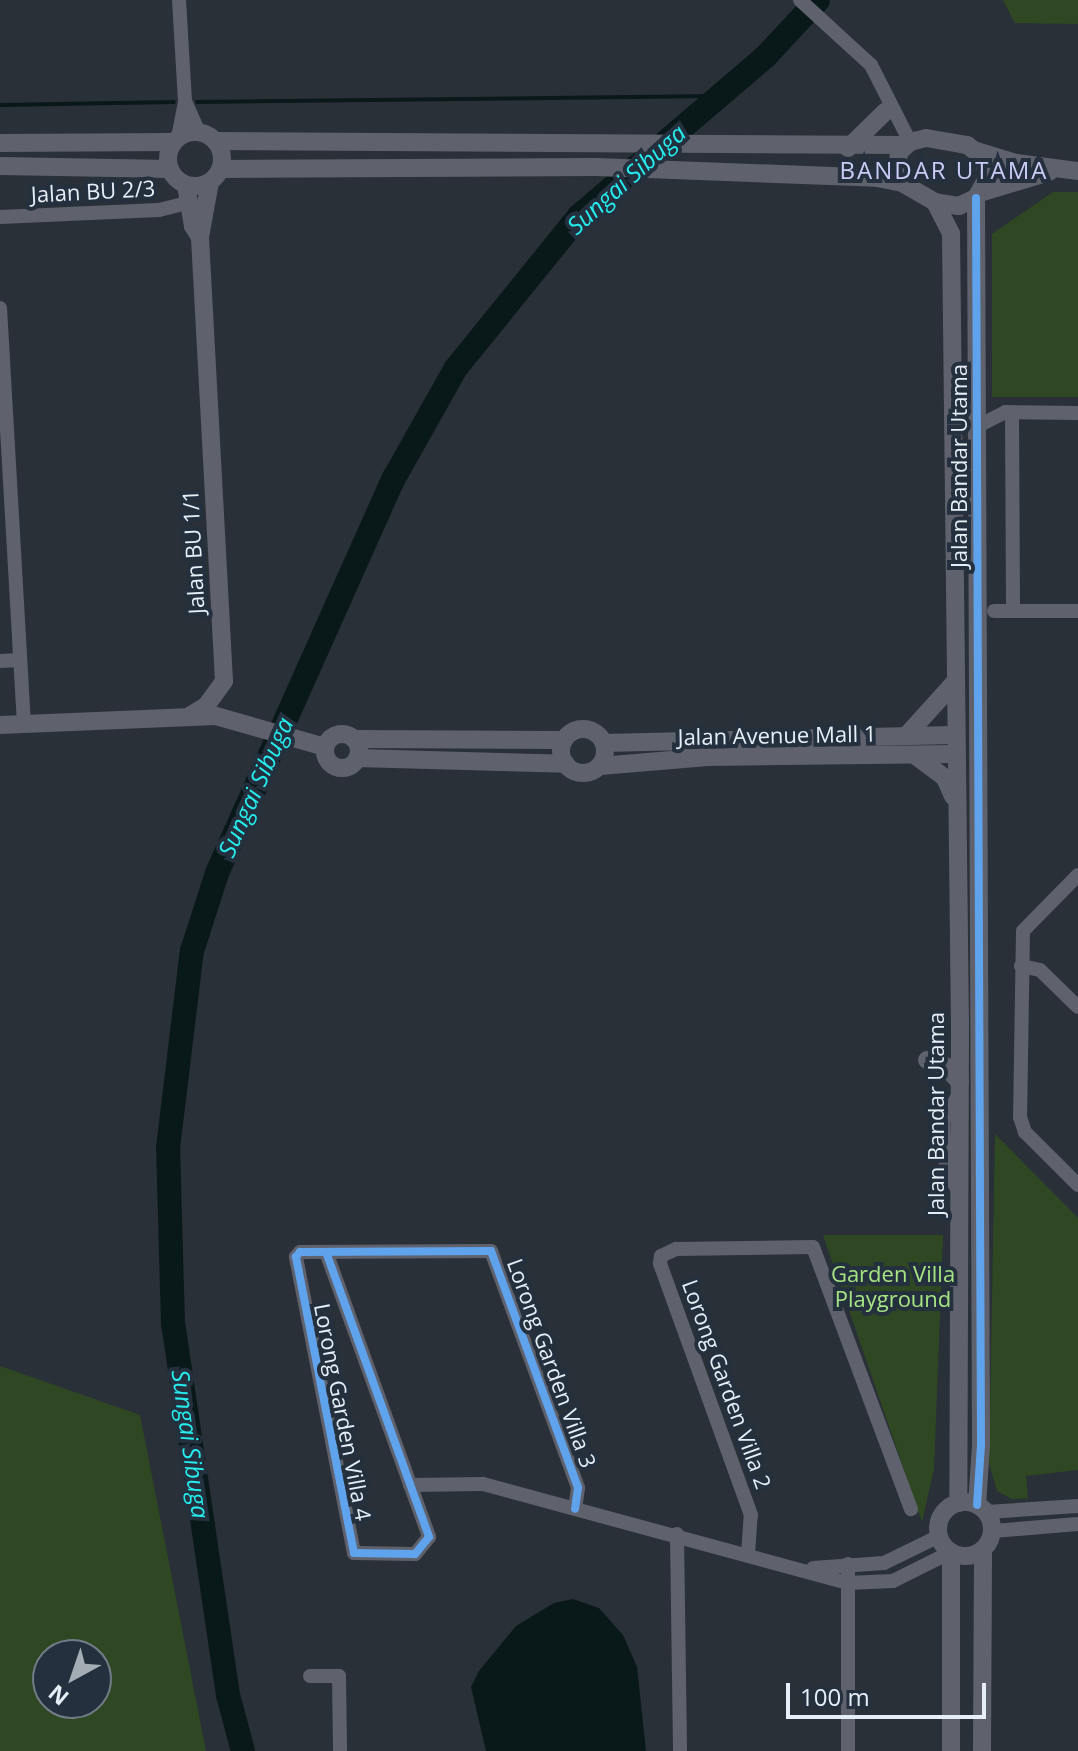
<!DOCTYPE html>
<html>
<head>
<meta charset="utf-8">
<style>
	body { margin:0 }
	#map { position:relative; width:1078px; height:1751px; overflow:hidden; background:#2a3037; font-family:"Open Sans",sans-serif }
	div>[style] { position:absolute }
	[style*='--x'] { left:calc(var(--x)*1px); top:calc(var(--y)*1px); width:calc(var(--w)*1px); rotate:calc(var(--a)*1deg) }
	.green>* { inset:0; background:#2f4823 }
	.water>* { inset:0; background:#091819 }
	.stream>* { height:4px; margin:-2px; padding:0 2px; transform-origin:2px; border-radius:2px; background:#091819 }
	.river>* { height:24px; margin:-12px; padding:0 12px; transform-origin:12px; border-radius:12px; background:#091819 }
	.minor>* { height:14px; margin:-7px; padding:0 7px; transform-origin:7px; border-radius:7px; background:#5f626d }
	.tertiary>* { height:18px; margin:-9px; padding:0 9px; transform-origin:9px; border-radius:9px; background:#5f626d }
	.tertiary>.ring { margin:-9px; padding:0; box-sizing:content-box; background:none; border:18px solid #5f626d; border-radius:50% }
	.cycleway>* { height:8px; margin:-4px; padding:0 4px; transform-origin:4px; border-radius:4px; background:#60a3ed }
	span { translate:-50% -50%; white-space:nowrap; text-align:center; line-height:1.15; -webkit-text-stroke:8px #24303d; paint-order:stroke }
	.street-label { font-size:22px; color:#e6eef7 }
	.park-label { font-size:22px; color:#a6e483 }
	.neighbourhood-label { font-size:24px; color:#cacbf6; letter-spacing:2px }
	.water-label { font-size:24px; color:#26eef0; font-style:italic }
	.north { position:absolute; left:32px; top:1639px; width:80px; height:80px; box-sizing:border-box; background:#24303d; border:2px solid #727c87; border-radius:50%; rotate:220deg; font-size:22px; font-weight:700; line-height:32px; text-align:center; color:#e6eef7 }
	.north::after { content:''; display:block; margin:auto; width:28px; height:36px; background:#a4acb4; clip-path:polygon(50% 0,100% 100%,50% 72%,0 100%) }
	.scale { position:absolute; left:786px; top:1683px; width:200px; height:36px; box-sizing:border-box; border:4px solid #e6eef7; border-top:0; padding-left:10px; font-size:24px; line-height:28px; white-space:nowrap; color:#e6eef7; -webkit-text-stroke:6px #24303d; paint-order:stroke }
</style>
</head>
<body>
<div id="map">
	<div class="green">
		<div style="clip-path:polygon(1003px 0,1078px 0,1078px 24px,1015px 23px)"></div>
		<div style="clip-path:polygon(1053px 192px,1078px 192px,1078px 397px,992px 397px,992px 234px)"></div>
		<div style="clip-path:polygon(995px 1134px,1078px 1218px,1078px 1470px,1026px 1476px,1028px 1498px,1012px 1499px,997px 1491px,989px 1463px)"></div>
		<div style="clip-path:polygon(823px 1235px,943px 1235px,934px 1469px,922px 1522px)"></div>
		<div style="clip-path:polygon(evenodd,0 1366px,140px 1415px,206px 1751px,0 1751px,0 1366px,48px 1655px,96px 1655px,96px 1703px,48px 1703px,48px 1655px)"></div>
	</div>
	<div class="water">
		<div style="clip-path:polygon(573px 1599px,599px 1608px,623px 1635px,637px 1667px,646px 1751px,486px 1751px,471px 1687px,479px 1671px,516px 1626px,554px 1603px)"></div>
	</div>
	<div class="stream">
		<div style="--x:197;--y:102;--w:519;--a:-0.66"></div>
		<div style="--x:0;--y:105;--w:174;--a:-1"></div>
	</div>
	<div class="river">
		<div style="--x:243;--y:1751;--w:58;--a:-105"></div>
		<div style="--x:228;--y:1695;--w:375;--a:-98.4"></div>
		<div style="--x:173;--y:1324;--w:176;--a:-91.6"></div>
		<div style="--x:168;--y:1148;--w:198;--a:-83.1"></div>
		<div style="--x:192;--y:951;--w:82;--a:-72.2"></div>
		<div style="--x:217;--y:873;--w:433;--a:-65.9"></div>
		<div style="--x:394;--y:478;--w:126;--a:-60.6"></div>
		<div style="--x:456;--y:368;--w:197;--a:-51"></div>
		<div style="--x:580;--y:215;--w:245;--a:-40.5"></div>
		<div style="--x:766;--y:56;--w:76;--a:-47.1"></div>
	</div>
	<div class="minor">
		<div style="--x:800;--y:0;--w:96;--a:42.5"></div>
		<div style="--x:871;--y:65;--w:86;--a:63.1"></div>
		<div style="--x:185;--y:101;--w:34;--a:66"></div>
		<div style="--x:178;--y:138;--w:38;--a:-79"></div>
		<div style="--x:185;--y:101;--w:101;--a:-93.4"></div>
		<div style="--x:0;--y:217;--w:159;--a:-2.5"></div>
		<div style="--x:159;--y:210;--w:30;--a:-14"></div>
		<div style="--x:0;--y:308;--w:417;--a:86.7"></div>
		<div style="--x:1012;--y:413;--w:198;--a:89.7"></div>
		<div style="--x:978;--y:426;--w:30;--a:-27"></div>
		<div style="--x:1005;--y:412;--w:73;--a:0.8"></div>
		<div style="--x:994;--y:611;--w:84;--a:0"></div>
		<div style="--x:0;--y:661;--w:20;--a:-3"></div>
		<div style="--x:1078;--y:875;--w:78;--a:134.5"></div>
		<div style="--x:1023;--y:931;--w:186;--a:90.9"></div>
		<div style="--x:1020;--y:1117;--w:16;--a:72"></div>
		<div style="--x:1025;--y:1132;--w:75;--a:45"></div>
		<div style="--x:1021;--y:966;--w:19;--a:12"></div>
		<div style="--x:1040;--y:970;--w:53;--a:44.2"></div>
		<div style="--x:959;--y:1192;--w:26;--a:-121"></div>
		<div style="--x:946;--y:1170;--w:49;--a:-93.5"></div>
		<div style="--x:943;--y:1121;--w:33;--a:-59"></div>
		<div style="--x:326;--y:1252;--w:303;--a:70.1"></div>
		<div style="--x:429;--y:1537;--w:22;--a:129"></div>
		<div style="--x:415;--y:1554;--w:61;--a:-179.1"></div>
		<div style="--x:354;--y:1553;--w:302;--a:-101.1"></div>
		<div style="--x:296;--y:1257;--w:6;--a:-51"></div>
		<div style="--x:300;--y:1252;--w:191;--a:-0.3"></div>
		<div style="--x:491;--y:1251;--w:252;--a:69.8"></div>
		<div style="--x:578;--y:1488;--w:21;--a:98"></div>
		<div style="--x:410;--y:1485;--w:73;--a:-0.8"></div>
		<div style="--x:483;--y:1484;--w:377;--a:15.2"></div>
		<div style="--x:847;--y:1583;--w:46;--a:-2.5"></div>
		<div style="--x:893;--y:1581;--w:65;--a:-26.6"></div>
		<div style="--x:987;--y:1512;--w:91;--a:-3.8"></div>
		<div style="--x:993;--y:1531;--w:85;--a:-4.7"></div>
		<div style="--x:677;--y:1534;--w:217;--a:89.2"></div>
		<div style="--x:748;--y:1554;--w:39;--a:-86"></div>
		<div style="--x:751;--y:1515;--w:268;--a:-109.9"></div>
		<div style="--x:660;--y:1263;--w:7;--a:-82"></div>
		<div style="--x:661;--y:1256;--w:17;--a:-25"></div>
		<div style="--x:676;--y:1249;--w:137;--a:-0.8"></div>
		<div style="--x:813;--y:1247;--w:280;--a:69.5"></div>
		<div style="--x:813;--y:1568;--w:71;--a:-4"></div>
		<div style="--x:884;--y:1563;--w:61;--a:-26.1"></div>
		<div style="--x:310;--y:1676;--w:29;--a:0"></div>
		<div style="--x:339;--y:1676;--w:75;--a:89.2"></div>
		<div style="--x:848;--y:1751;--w:187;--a:-90"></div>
	</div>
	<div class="tertiary">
		<div class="ring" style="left:168px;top:132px;width:36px;height:36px"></div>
		<div style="--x:926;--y:138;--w:42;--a:9.7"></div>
		<div style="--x:967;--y:145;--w:21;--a:37"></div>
		<div style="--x:984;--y:158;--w:20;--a:81"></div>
		<div style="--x:987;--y:178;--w:23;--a:119"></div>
		<div style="--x:976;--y:198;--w:19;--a:155"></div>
		<div style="--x:959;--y:206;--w:24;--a:-171"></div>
		<div style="--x:935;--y:202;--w:38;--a:-150"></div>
		<div style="--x:902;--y:183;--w:13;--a:-113"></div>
		<div style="--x:897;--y:171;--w:19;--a:-84"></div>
		<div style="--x:899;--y:152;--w:15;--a:-42"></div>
		<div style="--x:910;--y:142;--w:16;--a:-14"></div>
		<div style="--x:215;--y:141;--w:689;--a:0.33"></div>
		<div style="--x:0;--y:143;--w:174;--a:-0.3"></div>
		<div style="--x:848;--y:148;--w:53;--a:-44.2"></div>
		<div style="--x:977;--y:151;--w:41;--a:17.1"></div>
		<div style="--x:1016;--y:163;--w:63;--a:7.4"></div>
		<div style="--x:0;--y:166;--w:170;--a:1"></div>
		<div style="--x:221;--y:169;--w:375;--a:-0.3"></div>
		<div style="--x:596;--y:167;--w:281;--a:2.2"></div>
		<div style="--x:877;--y:178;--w:25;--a:11"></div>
		<div style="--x:186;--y:185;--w:42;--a:80.3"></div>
		<div style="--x:193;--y:226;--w:13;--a:58"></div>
		<div style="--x:980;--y:193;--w:72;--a:-16.9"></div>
		<div style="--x:976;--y:198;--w:1247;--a:89.77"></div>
		<div style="--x:981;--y:1445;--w:60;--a:93.8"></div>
		<div style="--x:935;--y:202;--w:36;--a:63"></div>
		<div style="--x:951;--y:234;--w:789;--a:89.35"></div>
		<div style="--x:960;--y:1023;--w:480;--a:90.2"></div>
		<div style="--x:191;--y:715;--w:17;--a:-31"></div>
		<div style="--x:206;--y:706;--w:31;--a:-54"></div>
		<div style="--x:224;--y:681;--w:445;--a:-93.1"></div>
		<div style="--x:200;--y:237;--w:56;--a:-79.7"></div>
		<div style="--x:0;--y:725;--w:216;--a:-2.4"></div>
		<div style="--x:216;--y:716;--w:113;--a:15.9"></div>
		<div class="ring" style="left:561px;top:729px;width:26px;height:26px"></div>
		<div class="ring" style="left:325px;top:734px;width:16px;height:16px"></div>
		<div style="--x:906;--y:736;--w:72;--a:-47.8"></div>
		<div style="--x:354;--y:739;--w:210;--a:0.3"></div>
		<div style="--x:604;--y:743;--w:350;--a:-1.3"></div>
		<div style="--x:916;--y:756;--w:36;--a:37"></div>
		<div style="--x:945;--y:778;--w:20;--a:66"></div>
		<div style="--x:357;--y:758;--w:209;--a:1.6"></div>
		<div style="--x:600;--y:766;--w:108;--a:-4.8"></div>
		<div style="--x:708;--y:757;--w:246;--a:-0.7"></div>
		<div style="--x:927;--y:1060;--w:19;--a:18"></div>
		<div style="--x:945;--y:1066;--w:22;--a:47"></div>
		<div class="ring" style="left:938px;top:1502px;width:36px;height:36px"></div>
		<div style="--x:951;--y:1552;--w:199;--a:90"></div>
		<div style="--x:982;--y:1751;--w:200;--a:-89.7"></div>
	</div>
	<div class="cycleway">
		<div style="--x:976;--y:198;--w:1247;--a:89.77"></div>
		<div style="--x:981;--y:1445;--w:60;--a:93.8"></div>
		<div style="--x:326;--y:1252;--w:303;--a:70.1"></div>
		<div style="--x:429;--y:1537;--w:22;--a:129"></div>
		<div style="--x:415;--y:1554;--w:61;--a:-179.1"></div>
		<div style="--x:354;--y:1553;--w:302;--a:-101.1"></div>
		<div style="--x:296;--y:1257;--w:6;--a:-51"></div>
		<div style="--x:300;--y:1252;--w:191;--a:-0.3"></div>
		<div style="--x:491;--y:1251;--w:252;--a:69.8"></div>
		<div style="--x:578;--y:1488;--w:21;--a:98"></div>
	</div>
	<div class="street-label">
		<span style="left:93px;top:191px;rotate:-3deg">Jalan BU 2/3</span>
		<span style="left:959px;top:466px;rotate:-90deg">Jalan Bandar Utama</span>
		<span style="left:193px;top:552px;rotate:-93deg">Jalan BU 1/1</span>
		<span style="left:777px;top:735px;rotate:-1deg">Jalan Avenue Mall 1</span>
		<span style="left:936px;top:1114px;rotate:-90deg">Jalan Bandar Utama</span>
		<span style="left:552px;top:1363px;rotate:70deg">Lorong Garden Villa 3</span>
		<span style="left:727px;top:1384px;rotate:70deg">Lorong Garden Villa 2</span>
		<span style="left:343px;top:1412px;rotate:79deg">Lorong Garden Villa 4</span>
	</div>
	<div class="park-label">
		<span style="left:893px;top:1286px">Garden Villa<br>Playground</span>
	</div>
	<div class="neighbourhood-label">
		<span style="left:944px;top:170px">BANDAR UTAMA</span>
	</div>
	<div class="water-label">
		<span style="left:626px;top:179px;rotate:-42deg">Sungai Sibuga</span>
		<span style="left:255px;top:787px;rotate:-66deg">Sungai Sibuga</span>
		<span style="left:191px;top:1444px;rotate:82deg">Sungai Sibuga</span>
	</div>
	<div class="north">N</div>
	<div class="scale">100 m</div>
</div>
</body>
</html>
